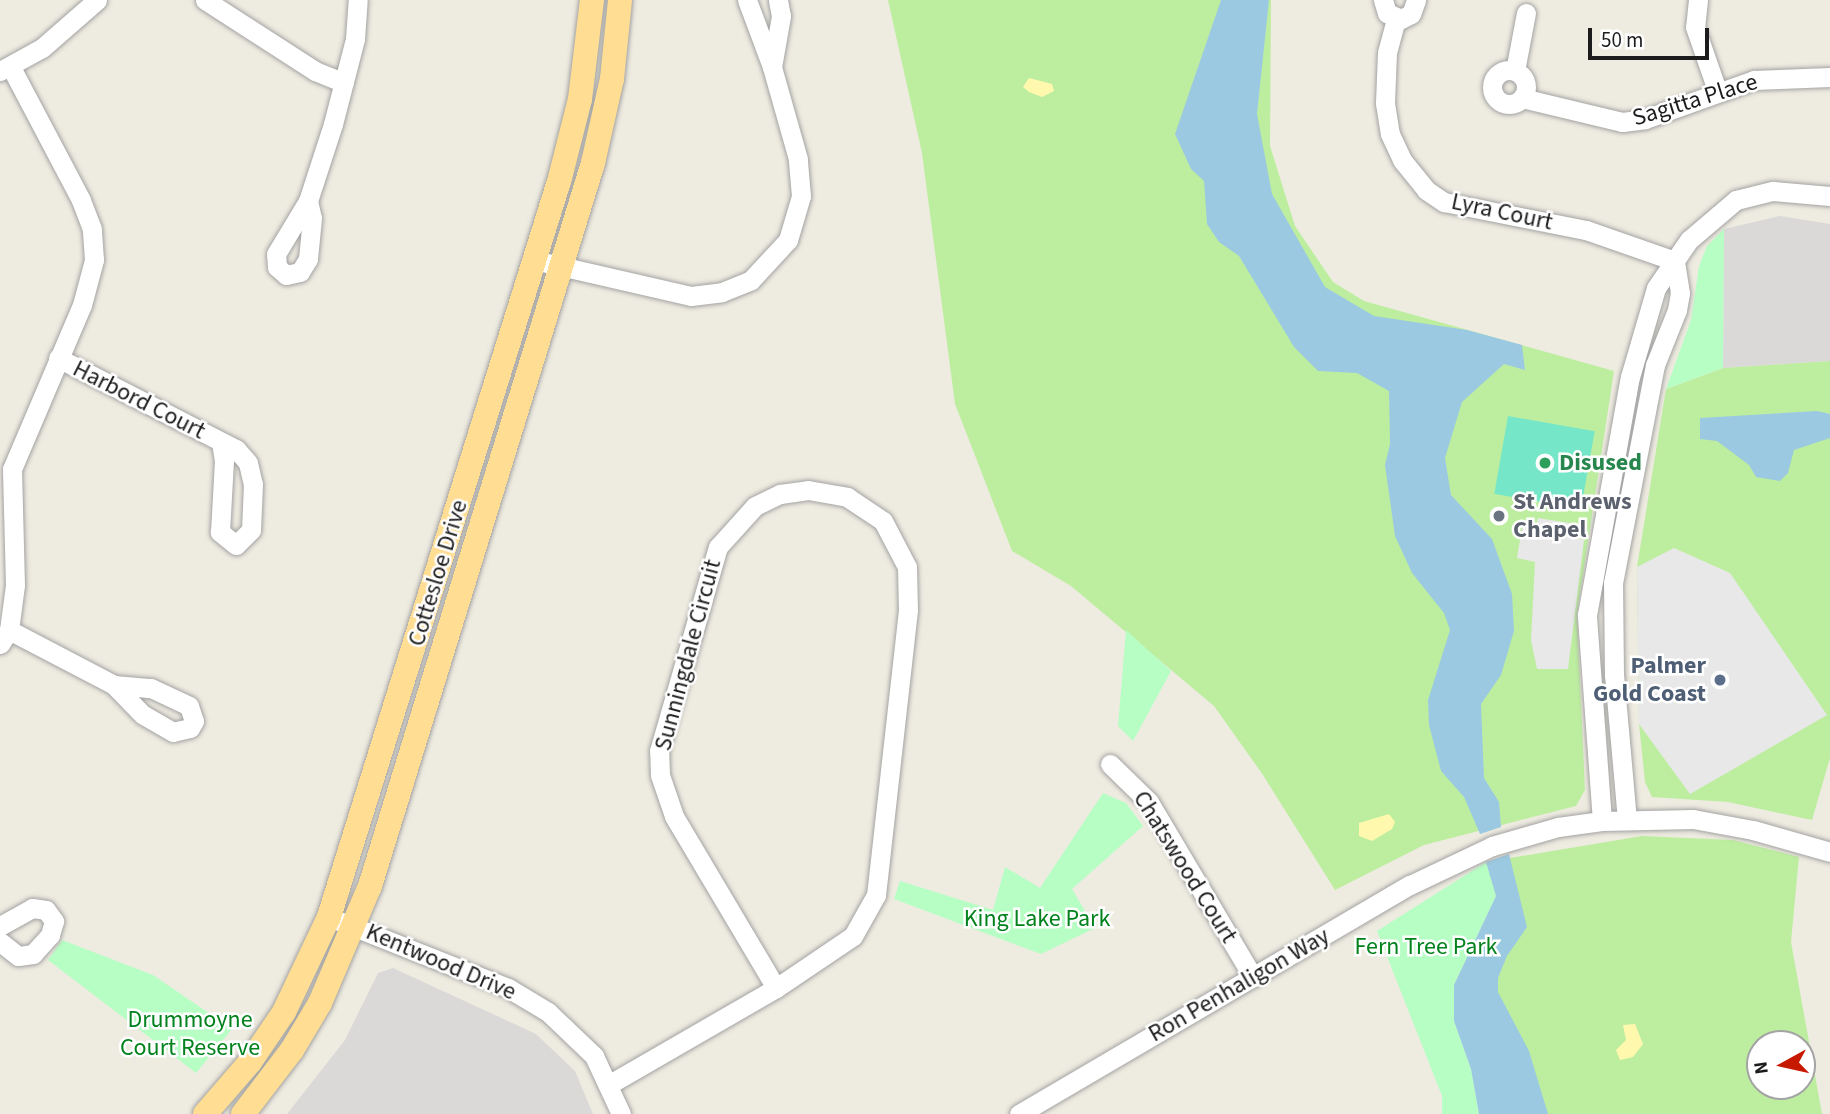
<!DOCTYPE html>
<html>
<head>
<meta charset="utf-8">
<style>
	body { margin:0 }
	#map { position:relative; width:1830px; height:1114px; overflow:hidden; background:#eeebe0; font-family:"Source Sans 3",sans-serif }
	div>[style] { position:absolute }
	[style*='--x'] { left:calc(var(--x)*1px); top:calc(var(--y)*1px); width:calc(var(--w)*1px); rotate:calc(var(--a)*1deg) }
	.residential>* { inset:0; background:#dad9d8 }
	.grass>* { inset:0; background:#bdeea0 }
	.sand>* { inset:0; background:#fff8ad }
	.park>* { inset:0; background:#b7fec5 }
	.pitch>* { inset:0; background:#75e6c8; transform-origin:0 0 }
	.parking>* { inset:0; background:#e8e8e8 }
	.water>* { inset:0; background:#9bc9e1 }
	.roads { filter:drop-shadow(0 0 2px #a3a3a3) drop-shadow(0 0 2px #a3a3a3) }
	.minor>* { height:19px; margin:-9.5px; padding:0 9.5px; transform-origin:9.5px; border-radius:9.5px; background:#fff }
	.minor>.ring { margin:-9.5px; padding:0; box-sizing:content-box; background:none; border:19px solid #fff; border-radius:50% }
	.major>* { height:24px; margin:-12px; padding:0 12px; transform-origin:12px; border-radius:12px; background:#ffde94 }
	.dots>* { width:19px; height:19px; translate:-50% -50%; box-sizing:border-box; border:4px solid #fff; border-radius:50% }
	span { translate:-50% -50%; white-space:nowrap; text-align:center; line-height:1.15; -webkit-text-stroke:5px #fff; paint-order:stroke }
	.street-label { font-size:24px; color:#1c1c1c }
	.leisure-label { font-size:24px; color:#27864d; font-weight:700 }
	.left { translate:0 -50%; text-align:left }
	.worship-label { font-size:24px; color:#5b616d; font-weight:700 }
	.service-label { font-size:24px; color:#4e5e75; font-weight:700 }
	.right { translate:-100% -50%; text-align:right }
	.park-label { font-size:24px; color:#01821c }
	.north { position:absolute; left:1746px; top:1030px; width:70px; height:70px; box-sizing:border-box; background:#fff; border:2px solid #a4a4a4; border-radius:50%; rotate:262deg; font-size:19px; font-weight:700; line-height:28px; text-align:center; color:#1c1c1c }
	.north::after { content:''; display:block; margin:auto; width:24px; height:32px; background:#c71900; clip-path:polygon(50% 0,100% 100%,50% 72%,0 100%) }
	.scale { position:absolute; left:1588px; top:28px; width:121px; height:32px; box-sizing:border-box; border:4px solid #1c1c1c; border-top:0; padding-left:9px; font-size:21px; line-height:24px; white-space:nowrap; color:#1c1c1c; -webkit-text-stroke:5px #fff; paint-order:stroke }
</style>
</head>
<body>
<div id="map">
	<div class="residential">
		<div style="clip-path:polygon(1780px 216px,1830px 224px,1830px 361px,1723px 368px,1724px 229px)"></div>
		<div style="clip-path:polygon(393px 968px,536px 1034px,575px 1071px,593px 1114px,287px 1114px,345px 1040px,378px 973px)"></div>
	</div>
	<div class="grass">
		<div style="clip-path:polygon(888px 0,1271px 0,1270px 146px,1295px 226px,1333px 282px,1364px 301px,1614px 371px,1577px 614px,1585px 790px,1576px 806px,1424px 845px,1335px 890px,1263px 775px,1214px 706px,1071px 586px,1012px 551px,955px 404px,922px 153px)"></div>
		<div style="clip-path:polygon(1830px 361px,1830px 758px,1812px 820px,1728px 802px,1652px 797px,1645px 782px,1639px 724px,1637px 567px,1666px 389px,1723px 368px)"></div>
		<div style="clip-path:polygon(evenodd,1642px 836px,1733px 840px,1799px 857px,1791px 942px,1822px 1114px,1479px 1114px,1496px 896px,1486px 862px,1642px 836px,1760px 1044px,1802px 1044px,1802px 1086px,1760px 1086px,1760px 1044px)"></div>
	</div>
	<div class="sand">
		<div style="clip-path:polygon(1029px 78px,1052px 84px,1054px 91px,1042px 97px,1029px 92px,1023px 87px)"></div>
		<div style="clip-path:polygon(1389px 814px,1395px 822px,1392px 829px,1372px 841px,1359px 836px,1359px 823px)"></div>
		<div style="clip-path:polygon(1635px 1024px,1643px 1044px,1633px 1057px,1620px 1060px,1616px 1050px,1626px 1040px,1623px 1025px)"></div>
	</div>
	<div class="park">
		<div style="clip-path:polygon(1724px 229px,1723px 368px,1666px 389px,1691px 320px,1699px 266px,1707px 246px)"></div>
		<div style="clip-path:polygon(1126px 630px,1171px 671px,1133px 741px,1118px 726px)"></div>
		<div style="clip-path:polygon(1103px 793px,1126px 803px,1143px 826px,1072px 889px,1095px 928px,1041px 954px,894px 899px,900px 881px,993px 910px,1005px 867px,1040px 888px)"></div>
		<div style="clip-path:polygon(1486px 862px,1496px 896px,1454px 985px,1454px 1021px,1471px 1069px,1479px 1114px,1442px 1114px,1442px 1096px,1377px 931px)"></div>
		<div style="clip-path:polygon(62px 940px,153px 975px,232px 1029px,196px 1073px,48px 960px)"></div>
	</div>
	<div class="pitch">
		<div style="left:1508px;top:416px;width:88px;height:79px;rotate:10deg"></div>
	</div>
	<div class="parking">
		<div style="clip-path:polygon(1538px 518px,1581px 525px,1578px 538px,1584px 540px,1568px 669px,1537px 669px,1531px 640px,1535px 562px,1517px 558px,1522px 528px,1535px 530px)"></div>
		<div style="clip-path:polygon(1674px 548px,1730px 573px,1827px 715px,1690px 794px,1639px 724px,1637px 567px)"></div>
	</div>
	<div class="water">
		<div style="clip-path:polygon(1221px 0,1269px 0,1257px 114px,1272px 194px,1325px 287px,1374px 316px,1467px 330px,1522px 345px,1525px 370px,1504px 364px,1462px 402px,1445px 458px,1451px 495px,1492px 539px,1512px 594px,1514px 631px,1501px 675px,1481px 704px,1484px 778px,1499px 802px,1501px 827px,1480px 834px,1464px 797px,1441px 771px,1429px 725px,1428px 700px,1450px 630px,1444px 613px,1412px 573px,1395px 536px,1385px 465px,1390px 444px,1389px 391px,1357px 373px,1318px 371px,1294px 347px,1239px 256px,1219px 242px,1207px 224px,1204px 181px,1191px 169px,1175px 134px)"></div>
		<div style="clip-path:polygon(1817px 411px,1830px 414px,1830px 438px,1794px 450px,1788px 473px,1780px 481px,1756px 477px,1749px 465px,1717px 441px,1700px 439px,1700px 418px)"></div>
		<div style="clip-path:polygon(1509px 854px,1527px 927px,1507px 956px,1498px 978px,1498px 992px,1529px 1051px,1548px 1114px,1479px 1114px,1471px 1069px,1454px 1021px,1454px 985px,1496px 896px,1486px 862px)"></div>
	</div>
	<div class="roads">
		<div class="minor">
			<div style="--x:205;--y:0;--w:131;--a:32.8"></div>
			<div style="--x:315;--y:71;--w:31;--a:22"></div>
			<div style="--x:747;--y:0;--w:72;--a:69.5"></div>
			<div style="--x:772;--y:67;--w:52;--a:-80"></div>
			<div style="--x:781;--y:16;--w:16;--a:-101"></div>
			<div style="--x:1383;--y:0;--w:14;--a:73"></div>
			<div style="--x:1387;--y:13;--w:15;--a:23"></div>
			<div style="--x:1401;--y:19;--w:11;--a:-27"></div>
			<div style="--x:1411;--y:14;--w:15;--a:-70"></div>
			<div style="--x:1698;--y:0;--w:27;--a:96"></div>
			<div style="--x:1695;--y:27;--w:67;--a:70.8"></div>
			<div style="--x:1396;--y:19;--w:35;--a:105"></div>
			<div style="--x:1387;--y:53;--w:50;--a:92.3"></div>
			<div style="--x:1385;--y:103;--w:31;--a:81"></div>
			<div style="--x:1390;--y:134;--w:29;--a:65"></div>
			<div style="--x:1402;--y:160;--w:38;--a:51"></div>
			<div style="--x:1426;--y:190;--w:22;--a:34"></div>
			<div style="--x:1444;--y:202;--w:145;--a:11.2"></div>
			<div style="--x:1586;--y:230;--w:94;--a:19.2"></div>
			<div class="ring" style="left:1492px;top:70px;width:15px;height:15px"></div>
			<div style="--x:0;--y:71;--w:48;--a:-28.7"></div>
			<div style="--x:42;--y:48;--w:73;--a:-41.1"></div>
			<div style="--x:1515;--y:71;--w:59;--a:-79.3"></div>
			<div style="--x:1522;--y:98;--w:103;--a:13.5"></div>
			<div style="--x:1622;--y:122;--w:23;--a:-7"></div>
			<div style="--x:1645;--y:119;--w:116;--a:-19.7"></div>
			<div style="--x:1754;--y:80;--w:76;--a:-2.3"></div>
			<div style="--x:308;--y:201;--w:17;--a:77"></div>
			<div style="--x:312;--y:218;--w:41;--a:95.6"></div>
			<div style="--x:308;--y:259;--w:15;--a:122"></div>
			<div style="--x:300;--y:272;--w:14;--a:168"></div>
			<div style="--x:286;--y:275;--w:12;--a:-138"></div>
			<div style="--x:277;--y:267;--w:13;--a:-94"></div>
			<div style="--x:276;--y:254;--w:62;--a:-58.9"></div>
			<div style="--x:308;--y:201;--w:81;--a:-72"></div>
			<div style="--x:333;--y:124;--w:88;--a:-75.5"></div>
			<div style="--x:355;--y:39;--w:39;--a:-86"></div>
			<div style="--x:534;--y:260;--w:161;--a:12.9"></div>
			<div style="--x:691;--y:296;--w:31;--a:-7"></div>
			<div style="--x:722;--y:292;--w:31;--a:-22"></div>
			<div style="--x:751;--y:280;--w:54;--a:-47.2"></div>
			<div style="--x:788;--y:240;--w:46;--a:-73.5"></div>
			<div style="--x:801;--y:196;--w:37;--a:-95"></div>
			<div style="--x:798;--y:159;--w:96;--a:-105.8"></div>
			<div style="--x:58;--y:358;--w:200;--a:27.1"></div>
			<div style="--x:236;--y:449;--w:18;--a:49"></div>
			<div style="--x:248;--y:463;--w:22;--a:77"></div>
			<div style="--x:253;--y:484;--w:46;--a:92.5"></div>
			<div style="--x:251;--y:530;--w:21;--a:135"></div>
			<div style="--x:236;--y:545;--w:21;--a:-141"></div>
			<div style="--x:220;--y:532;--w:71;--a:-86.8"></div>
			<div style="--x:224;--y:461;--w:19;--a:-99"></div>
			<div style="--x:808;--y:490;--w:40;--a:10"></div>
			<div style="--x:847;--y:497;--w:43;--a:33.7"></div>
			<div style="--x:883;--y:521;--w:52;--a:62.4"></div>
			<div style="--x:907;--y:567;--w:43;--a:88.7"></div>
			<div style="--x:908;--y:610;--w:287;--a:96.4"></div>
			<div style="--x:876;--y:895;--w:47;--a:119.3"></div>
			<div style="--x:853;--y:936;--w:93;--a:146"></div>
			<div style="--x:776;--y:988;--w:200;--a:-120.7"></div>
			<div style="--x:674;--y:816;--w:43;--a:-108.9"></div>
			<div style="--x:660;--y:775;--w:24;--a:-92"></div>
			<div style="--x:659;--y:751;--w:212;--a:-73.9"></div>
			<div style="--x:718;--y:547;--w:55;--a:-47.9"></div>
			<div style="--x:755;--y:506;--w:28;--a:-26"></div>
			<div style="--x:780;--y:494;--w:28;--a:-8"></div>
			<div style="--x:9;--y:630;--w:119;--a:27.6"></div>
			<div style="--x:114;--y:685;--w:37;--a:5"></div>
			<div style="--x:151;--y:688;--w:42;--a:25.3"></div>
			<div style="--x:189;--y:706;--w:16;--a:72"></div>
			<div style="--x:194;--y:721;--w:8;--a:120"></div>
			<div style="--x:190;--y:728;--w:17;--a:167"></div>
			<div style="--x:173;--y:732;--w:34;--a:-150"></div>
			<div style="--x:143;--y:715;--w:42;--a:-134"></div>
			<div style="--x:0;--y:644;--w:17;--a:-57"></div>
			<div style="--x:9;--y:630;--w:45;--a:-82.4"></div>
			<div style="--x:15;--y:585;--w:116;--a:-91.5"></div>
			<div style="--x:12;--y:469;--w:178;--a:-66.9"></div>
			<div style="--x:82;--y:305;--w:47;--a:-75.1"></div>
			<div style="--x:94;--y:260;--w:31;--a:-94"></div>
			<div style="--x:92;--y:229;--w:31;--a:-111"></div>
			<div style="--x:81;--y:200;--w:150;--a:-117.8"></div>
			<div style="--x:1110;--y:764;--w:54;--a:44.3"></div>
			<div style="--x:1149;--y:802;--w:204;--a:59.3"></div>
			<div style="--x:1627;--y:820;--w:146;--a:-95.1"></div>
			<div style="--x:1614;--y:675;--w:92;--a:-90.6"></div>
			<div style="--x:1613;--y:583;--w:222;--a:-79.1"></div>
			<div style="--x:1655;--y:365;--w:59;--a:-68.2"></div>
			<div style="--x:1677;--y:310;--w:17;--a:-80"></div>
			<div style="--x:1680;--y:293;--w:32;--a:-99"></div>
			<div style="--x:1602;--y:821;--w:207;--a:-94.2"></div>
			<div style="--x:1587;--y:615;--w:242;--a:-79.8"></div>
			<div style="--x:1630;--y:377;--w:93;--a:-73.7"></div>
			<div style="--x:1656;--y:288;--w:58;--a:-55.5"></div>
			<div style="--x:1689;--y:240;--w:62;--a:-40.4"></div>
			<div style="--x:1736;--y:200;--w:38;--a:-14"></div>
			<div style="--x:1773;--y:191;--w:57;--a:5"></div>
			<div style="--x:339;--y:921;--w:182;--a:21.6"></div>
			<div style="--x:508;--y:988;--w:47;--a:31"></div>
			<div style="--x:548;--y:1012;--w:64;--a:43.7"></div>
			<div style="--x:594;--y:1056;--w:64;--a:65"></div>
			<div style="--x:0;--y:926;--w:37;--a:-29"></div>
			<div style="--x:32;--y:908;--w:14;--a:8"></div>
			<div style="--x:46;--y:910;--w:14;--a:54"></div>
			<div style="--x:54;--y:921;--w:15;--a:106"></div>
			<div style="--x:50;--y:935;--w:25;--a:132"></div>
			<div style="--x:33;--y:954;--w:15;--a:172"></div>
			<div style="--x:18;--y:956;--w:23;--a:-142"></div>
			<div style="--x:608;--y:1085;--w:194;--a:-30"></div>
			<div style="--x:1019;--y:1114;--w:453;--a:-30.4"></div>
			<div style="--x:1410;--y:885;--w:91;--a:-25.4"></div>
			<div style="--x:1492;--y:846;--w:69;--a:-16.1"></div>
			<div style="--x:1558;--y:827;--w:44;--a:-7.8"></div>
			<div style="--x:1602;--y:821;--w:91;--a:-1.3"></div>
			<div style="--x:1693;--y:819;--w:61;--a:10.4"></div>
			<div style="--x:1753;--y:830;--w:80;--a:15.9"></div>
		</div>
		<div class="major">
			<div style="--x:205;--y:1114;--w:69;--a:-49.1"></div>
			<div style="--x:250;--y:1062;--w:60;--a:-55.8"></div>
			<div style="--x:284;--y:1012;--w:105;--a:-64.7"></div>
			<div style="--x:329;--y:917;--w:774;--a:-72.64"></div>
			<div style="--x:560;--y:178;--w:81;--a:-75.8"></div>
			<div style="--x:580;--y:99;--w:100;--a:-83.1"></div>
			<div style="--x:243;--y:1114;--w:81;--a:-52.6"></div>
			<div style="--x:292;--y:1050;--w:55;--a:-59.2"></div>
			<div style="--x:320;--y:1003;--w:127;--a:-66.9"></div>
			<div style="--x:370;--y:886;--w:757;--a:-72.86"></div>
			<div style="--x:593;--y:163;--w:86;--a:-77.3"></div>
			<div style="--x:612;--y:79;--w:79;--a:-84.2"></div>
		</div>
	</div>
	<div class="dots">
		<div style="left:1545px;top:463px;background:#2e9e5b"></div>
		<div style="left:1499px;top:516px;background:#6b7280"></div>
		<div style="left:1720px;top:680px;background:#5c6f8a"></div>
	</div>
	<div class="street-label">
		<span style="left:1695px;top:100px;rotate:-17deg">Sagitta Place</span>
		<span style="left:1502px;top:212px;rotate:12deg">Lyra Court</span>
		<span style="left:139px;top:400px;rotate:27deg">Harbord Court</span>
		<span style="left:438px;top:573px;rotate:-73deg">Cottesloe Drive</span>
		<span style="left:688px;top:655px;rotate:-75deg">Sunningdale Circuit</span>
		<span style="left:1185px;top:867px;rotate:58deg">Chatswood Court</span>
		<span style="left:441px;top:962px;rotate:23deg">Kentwood Drive</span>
		<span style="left:1239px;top:985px;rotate:-30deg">Ron Penhaligon Way</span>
	</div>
	<div class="leisure-label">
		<span class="left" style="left:1559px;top:463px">Disused</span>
	</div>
	<div class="worship-label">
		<span class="left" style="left:1513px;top:516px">St Andrews<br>Chapel</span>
	</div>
	<div class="service-label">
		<span class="right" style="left:1706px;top:680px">Palmer<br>Gold Coast</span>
	</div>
	<div class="park-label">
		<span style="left:1037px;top:919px">King Lake Park</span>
		<span style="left:1426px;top:947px">Fern Tree Park</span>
		<span style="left:190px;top:1034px">Drummoyne<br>Court Reserve</span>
	</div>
	<div class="north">N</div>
	<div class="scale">50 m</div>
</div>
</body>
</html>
